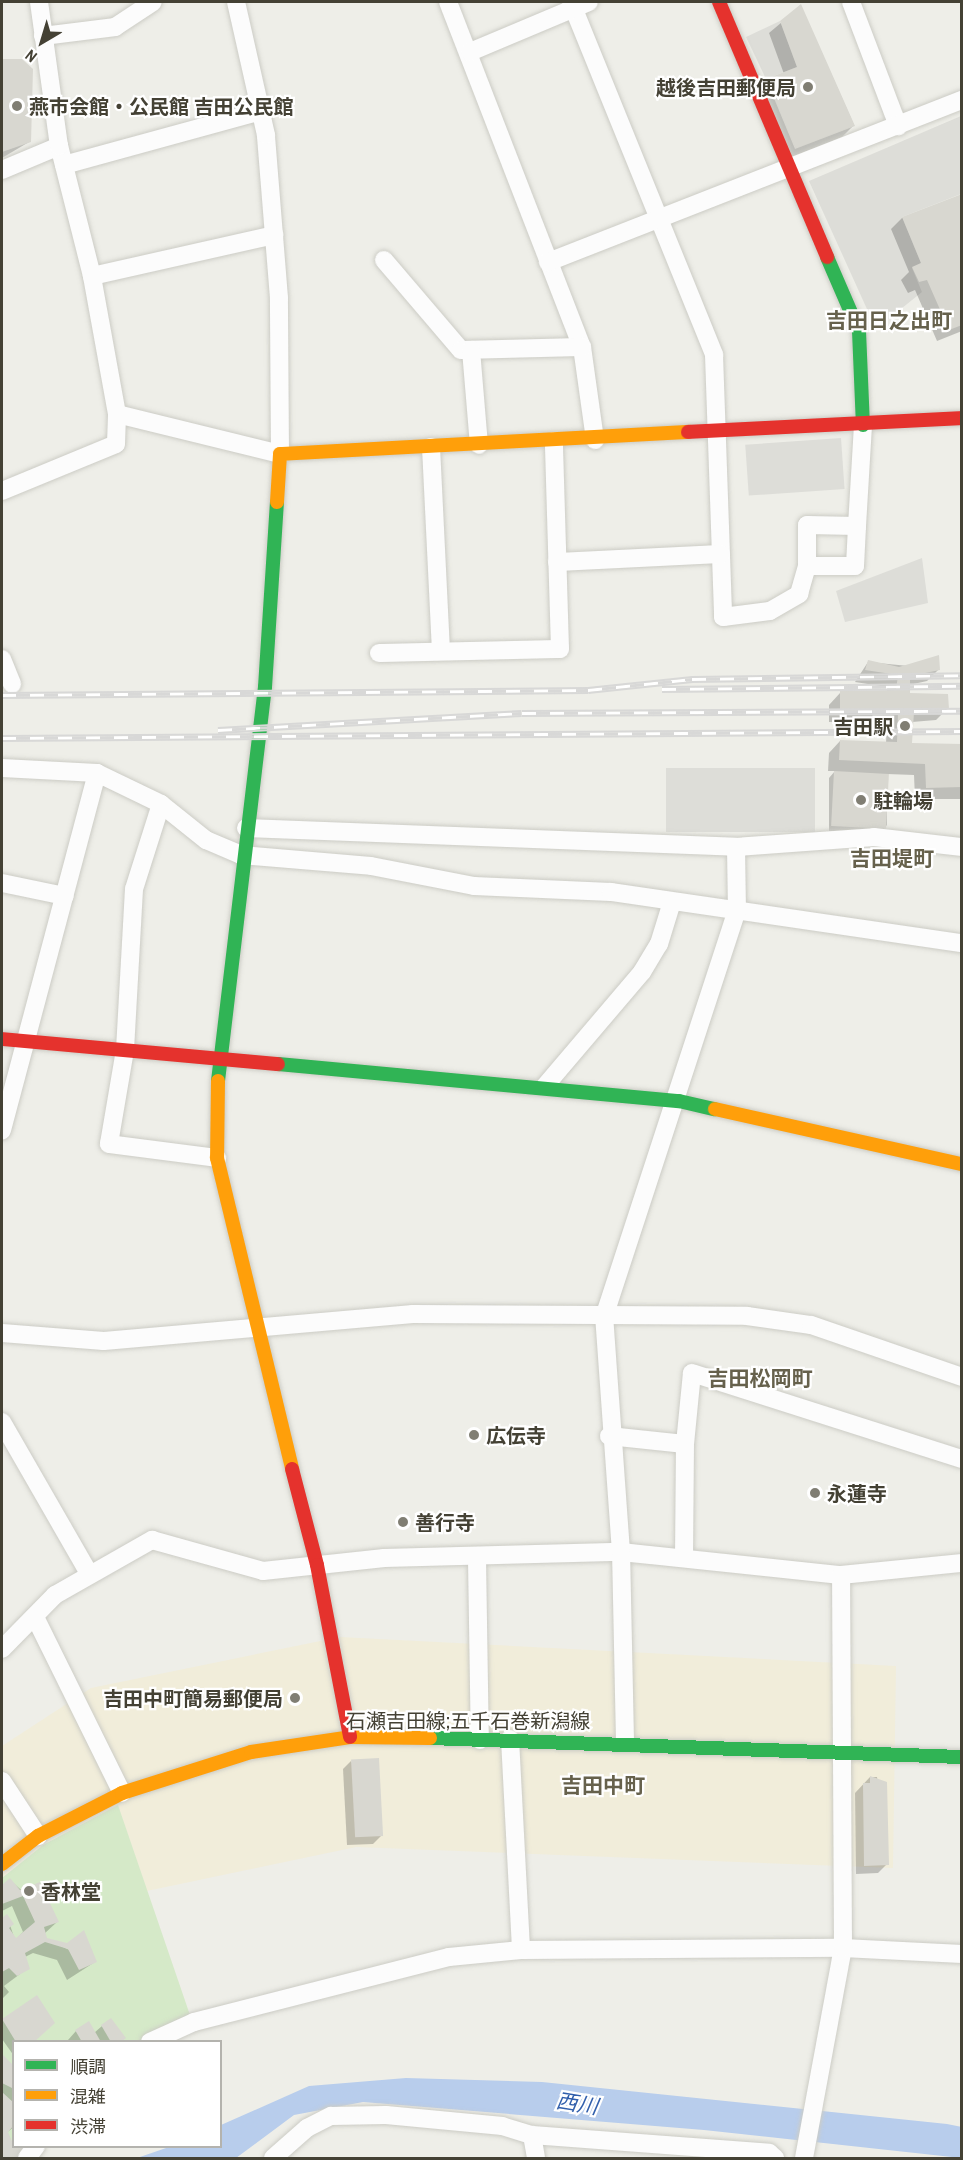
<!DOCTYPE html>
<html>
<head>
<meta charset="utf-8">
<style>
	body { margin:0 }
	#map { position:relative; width:963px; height:2160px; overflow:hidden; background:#eeeee8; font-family:"Archivo Narrow","Noto Sans JP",sans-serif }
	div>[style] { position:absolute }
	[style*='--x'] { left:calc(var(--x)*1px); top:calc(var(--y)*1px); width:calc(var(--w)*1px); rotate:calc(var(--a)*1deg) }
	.commercial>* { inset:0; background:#f1edda }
	.green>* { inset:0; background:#d5e9c8 }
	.parking>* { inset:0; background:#ddddd8; transform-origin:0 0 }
	.water>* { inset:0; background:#b8cdec }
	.shadow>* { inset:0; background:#0003 }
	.building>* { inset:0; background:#d8d7d0; transform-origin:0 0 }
	.roads { filter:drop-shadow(0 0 2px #ccccc5) drop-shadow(0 0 2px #ccccc5) }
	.street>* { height:18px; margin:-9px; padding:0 9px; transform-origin:9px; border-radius:9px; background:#fcfcfc }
	.fast>* { height:14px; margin:-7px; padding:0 7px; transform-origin:7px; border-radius:7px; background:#30b455 }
	.slow>* { height:14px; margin:-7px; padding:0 7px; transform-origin:7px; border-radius:7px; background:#ff9f0a }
	.jam>* { height:14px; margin:-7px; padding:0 7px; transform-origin:7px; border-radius:7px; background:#e5322d }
	.rail>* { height:7px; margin-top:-3.5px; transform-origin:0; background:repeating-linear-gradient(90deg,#fff 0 14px,#d8d8d7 0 28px); box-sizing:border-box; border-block:2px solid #d8d8d7 }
	.dots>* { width:16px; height:16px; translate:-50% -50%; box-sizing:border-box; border:3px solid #fff; border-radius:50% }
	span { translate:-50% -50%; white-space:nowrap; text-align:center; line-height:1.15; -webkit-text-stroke:4.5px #fff; paint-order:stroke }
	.poi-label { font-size:20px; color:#444134; font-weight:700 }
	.right { translate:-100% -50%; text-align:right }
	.left { translate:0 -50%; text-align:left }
	.street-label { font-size:20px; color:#444134 }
	.neighbourhood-label { font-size:21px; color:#66614c; font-weight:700 }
	.water-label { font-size:21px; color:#315fac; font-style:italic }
	.frame { position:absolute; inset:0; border:3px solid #444134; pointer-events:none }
	.legend { position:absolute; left:12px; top:2040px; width:210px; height:108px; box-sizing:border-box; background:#fff; border:2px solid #b4b3ae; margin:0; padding:8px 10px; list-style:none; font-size:18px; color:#444134 }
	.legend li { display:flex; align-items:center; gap:12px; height:30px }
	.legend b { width:30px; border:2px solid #b4b3ae }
	.north { position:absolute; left:12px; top:12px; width:60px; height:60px; -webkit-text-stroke:4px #fff; paint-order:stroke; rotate:218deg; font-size:16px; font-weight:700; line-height:24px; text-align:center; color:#444134 }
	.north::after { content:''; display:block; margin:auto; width:21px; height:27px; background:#444134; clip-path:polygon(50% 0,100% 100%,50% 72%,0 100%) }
</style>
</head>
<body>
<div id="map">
	<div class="commercial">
		<div style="clip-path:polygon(340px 1637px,896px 1666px,893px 1868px,356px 1847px,147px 1891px,118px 1806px,43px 1845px,2px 1878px,2px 1746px,91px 1688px)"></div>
	</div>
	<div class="green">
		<div style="clip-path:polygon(118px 1805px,191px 2018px,144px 2041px,14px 2042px,14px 2146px,39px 2147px,28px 2158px,2px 2158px,2px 1878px,43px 1845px)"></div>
	</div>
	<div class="parking">
		<div style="clip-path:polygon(780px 21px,797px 67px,766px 79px,746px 37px)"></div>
		<div style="clip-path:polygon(961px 116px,961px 194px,902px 217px,921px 263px,912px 268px,922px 292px,876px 329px,809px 181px)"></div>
		<div style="left:841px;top:438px;width:51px;height:96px;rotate:86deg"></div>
		<div style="clip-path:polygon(922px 558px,928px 603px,845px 622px,836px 591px)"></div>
		<div style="left:815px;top:768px;width:64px;height:149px;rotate:90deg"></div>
	</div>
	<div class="water">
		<div style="clip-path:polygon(406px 2078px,542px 2082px,947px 2124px,962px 2127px,961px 2158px,704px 2130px,363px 2102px,294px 2115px,236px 2158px,137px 2158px,169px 2147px,220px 2146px,221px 2125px,309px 2086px)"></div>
	</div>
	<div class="shadow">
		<div style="clip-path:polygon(801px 6px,854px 125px,842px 137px,784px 160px,755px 92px,784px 74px,769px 33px)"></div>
		<div style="clip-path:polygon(2px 60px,21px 61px,29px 142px,2px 158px)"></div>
		<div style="clip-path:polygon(962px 195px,962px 331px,937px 341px,915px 290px,908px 293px,901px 280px,909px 272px,891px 229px,902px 218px)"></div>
		<div style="clip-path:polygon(868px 662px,939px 669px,927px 681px,909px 685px,908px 695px,947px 709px,936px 720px,912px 722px,910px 745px,962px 745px,962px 799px,915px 799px,914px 775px,887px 774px,887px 825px,882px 831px,829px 831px,829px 778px,835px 771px,828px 771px,829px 753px,840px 741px,886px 743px,887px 723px,829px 722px,829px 705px,840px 693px,887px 692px,887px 687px,855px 682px)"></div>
		<div style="clip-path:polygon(351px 1761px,382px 1835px,373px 1844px,347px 1845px,343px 1769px)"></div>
		<div style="clip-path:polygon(870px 1777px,877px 1777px,887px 1864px,878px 1873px,856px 1874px,855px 1793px)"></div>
		<div style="clip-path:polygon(10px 1880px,57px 1922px,44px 1934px,46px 1939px,95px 1962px,67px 1980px,57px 1960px,33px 1953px,25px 1957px,28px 1968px,4px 1986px,9px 1992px,2px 1999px,2px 1919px,7px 1916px,15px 1940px,23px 1932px,12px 1906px,2px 1911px,2px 1887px)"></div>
		<div style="clip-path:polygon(36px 1997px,32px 2042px,14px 2042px,14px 2056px,2px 2039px,2px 2021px)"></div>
		<div style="clip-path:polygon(102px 2026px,121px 2042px,68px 2040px,76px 2031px,94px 2033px)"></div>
		<div style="clip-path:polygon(2px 2056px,14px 2068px,14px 2127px,6px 2133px,14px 2146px,25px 2149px,15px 2158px,2px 2158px)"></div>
	</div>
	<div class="building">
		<div style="clip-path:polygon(801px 4px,855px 126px,795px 149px,766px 79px,797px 67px,780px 21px)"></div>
		<div style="clip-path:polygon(2px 59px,22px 59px,33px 69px,31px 142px,2px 152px)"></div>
		<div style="clip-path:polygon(962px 194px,962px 325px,949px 330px,927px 280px,919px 282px,912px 267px,921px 263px,902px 217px)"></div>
		<div style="clip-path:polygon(939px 655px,940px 670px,910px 676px,910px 693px,948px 694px,949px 709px,914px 712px,912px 743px,962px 744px,962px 787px,926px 788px,925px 764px,839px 760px,840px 740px,897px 742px,898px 712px,840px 711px,840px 691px,896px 690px,898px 675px,865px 670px,868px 660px,899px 667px)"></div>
		<div style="left:834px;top:771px;width:55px;height:55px;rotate:3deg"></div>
		<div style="left:379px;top:1758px;width:78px;height:28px;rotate:87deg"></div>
		<div style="clip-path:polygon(870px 1776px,887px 1782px,889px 1865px,864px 1866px,863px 1783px,870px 1783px)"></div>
		<div style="clip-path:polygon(10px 1878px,20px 1890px,40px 1882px,59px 1922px,44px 1927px,47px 1938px,67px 1943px,84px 1930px,97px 1962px,79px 1970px,68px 1949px,45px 1942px,25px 1953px,30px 1969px,17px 1976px,9px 1968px,2px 1972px,2px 1918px,7px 1914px,14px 1924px,9px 1928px,16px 1938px,35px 1922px,23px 1896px,2px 1904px,2px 1885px)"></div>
		<div style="clip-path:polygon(37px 1995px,55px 2023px,34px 2042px,16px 2042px,2px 2019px)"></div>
		<div style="clip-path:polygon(111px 2018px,126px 2038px,121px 2042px,111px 2042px,101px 2025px)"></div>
		<div style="clip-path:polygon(89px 2021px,101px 2042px,82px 2042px,75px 2030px)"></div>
		<div style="clip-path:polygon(2px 2054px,14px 2066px,14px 2089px,2px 2083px)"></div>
		<div style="clip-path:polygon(2px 2092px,14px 2103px,14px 2125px,8px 2132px,14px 2146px,27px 2149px,19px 2158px,2px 2158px)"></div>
	</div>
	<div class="roads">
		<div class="street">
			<div style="--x:448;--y:2;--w:370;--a:68.8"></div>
			<div style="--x:582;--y:347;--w:94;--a:82"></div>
			<div style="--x:571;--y:2;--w:381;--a:67.9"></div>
			<div style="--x:714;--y:355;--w:262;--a:88"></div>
			<div style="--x:723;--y:617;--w:47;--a:-7.3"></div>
			<div style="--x:770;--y:611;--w:34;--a:-30"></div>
			<div style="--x:799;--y:594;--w:29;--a:-74"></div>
			<div style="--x:851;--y:2;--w:133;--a:69.2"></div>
			<div style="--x:43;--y:36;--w:73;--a:-7.1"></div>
			<div style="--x:115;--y:27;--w:45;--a:-33.3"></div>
			<div style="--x:470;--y:52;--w:129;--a:-22.8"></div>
			<div style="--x:64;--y:165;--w:204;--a:-15.3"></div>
			<div style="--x:2;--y:170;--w:62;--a:-22.8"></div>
			<div style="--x:384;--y:260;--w:118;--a:49.5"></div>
			<div style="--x:461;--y:350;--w:121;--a:-1.4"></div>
			<div style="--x:548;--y:262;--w:445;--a:-21.4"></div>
			<div style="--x:92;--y:276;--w:187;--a:-12.7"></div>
			<div style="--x:471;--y:350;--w:95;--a:85.2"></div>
			<div style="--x:117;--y:414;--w:168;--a:13.8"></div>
			<div style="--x:280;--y:454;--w:156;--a:-90.4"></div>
			<div style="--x:279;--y:298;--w:164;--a:-94.6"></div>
			<div style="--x:266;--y:135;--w:136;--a:-102.7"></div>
			<div style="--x:431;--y:447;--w:204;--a:87.2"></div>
			<div style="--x:2;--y:491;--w:123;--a:-22.4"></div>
			<div style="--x:116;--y:444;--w:30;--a:-88"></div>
			<div style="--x:117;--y:414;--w:140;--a:-100.3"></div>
			<div style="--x:92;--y:276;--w:134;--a:-104.2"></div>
			<div style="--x:59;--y:146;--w:145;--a:-97.9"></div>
			<div style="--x:857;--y:526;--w:50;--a:-178.9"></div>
			<div style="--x:807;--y:525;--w:41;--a:90"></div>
			<div style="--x:807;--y:566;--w:48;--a:0"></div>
			<div style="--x:855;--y:566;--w:40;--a:-87.1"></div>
			<div style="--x:857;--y:526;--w:101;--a:-86.6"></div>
			<div style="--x:557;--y:562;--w:164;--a:-2.8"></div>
			<div style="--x:379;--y:653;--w:181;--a:-1.3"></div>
			<div style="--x:560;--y:649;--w:208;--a:-91.7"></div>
			<div style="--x:2;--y:659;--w:27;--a:68"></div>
			<div style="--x:2;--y:768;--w:95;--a:3"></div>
			<div style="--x:97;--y:773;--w:370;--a:104.9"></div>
			<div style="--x:97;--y:773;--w:71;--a:25.8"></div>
			<div style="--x:161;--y:804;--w:58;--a:38.7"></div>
			<div style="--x:206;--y:840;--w:38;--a:23"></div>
			<div style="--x:241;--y:855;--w:130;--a:4.8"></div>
			<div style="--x:371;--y:866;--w:105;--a:11"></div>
			<div style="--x:474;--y:886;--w:137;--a:2.5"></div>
			<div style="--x:611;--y:892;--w:355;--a:8.3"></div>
			<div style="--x:161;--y:804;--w:89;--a:107.6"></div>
			<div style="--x:134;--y:889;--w:161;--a:93.2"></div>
			<div style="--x:125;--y:1050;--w:95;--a:99.7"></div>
			<div style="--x:109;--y:1144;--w:109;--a:7.4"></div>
			<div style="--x:246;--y:828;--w:490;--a:2.2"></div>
			<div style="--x:736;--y:847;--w:138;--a:-4.1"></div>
			<div style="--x:874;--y:837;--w:89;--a:6.5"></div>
			<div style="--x:2;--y:883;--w:64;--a:11.7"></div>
			<div style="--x:545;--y:1086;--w:150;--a:-49.6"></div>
			<div style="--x:642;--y:972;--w:33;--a:-59"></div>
			<div style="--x:659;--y:944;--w:41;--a:-72.9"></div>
			<div style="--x:2;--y:1333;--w:102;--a:4.5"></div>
			<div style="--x:104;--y:1341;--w:310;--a:-5"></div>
			<div style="--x:413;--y:1314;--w:334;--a:0.3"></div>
			<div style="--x:747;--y:1316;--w:65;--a:8"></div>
			<div style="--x:811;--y:1325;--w:160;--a:19"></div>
			<div style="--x:2;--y:1422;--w:174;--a:60.1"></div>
			<div style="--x:609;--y:1436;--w:76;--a:6"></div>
			<div style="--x:684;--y:1558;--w:114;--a:-89.5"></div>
			<div style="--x:685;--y:1444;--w:71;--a:-84.4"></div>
			<div style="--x:692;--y:1373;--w:283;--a:17.7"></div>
			<div style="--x:477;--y:1559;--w:181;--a:89.1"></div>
			<div style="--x:35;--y:1617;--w:196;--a:63.7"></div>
			<div style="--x:2;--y:1649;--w:76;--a:-45.5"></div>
			<div style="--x:55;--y:1595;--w:112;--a:-29.6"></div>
			<div style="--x:152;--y:1540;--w:115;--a:15.6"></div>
			<div style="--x:263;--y:1571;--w:122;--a:-6.1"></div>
			<div style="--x:384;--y:1558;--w:237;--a:-1.5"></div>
			<div style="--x:621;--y:1552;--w:221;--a:6"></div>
			<div style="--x:841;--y:1575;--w:122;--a:-5.7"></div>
			<div style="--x:510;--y:1739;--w:211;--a:87"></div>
			<div style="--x:625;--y:1741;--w:189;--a:-91.2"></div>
			<div style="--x:621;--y:1552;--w:236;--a:-94.1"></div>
			<div style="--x:604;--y:1317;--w:427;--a:-71.9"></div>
			<div style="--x:737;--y:911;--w:64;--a:-90.9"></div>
			<div style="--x:2;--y:1781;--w:66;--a:56.8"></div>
			<div style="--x:150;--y:2042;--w:48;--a:-24.4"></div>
			<div style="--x:194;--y:2022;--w:263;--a:-14.3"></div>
			<div style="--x:449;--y:1957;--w:72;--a:-5.6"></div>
			<div style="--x:521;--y:1950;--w:322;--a:-0.4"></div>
			<div style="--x:843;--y:1948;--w:119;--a:2.9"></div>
			<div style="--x:532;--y:2135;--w:23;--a:80"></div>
			<div style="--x:27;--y:2158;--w:15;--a:-53"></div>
			<div style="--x:273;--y:2158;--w:45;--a:-41.4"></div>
			<div style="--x:307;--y:2128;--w:27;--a:-27"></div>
			<div style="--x:331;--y:2116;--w:55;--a:-1"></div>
			<div style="--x:386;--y:2115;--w:117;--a:5.4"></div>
			<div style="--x:502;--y:2126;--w:31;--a:17"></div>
			<div style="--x:532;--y:2135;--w:238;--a:4.3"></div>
			<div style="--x:769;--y:2153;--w:8;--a:40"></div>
			<div style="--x:804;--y:2158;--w:214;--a:-79.5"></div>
			<div style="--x:843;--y:1948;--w:373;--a:-90.3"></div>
		</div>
		<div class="fast">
			<div style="--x:827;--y:257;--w:81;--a:66.6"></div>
			<div style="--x:859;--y:331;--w:94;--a:87.6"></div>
			<div style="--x:278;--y:1064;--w:403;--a:5.3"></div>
			<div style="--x:679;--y:1101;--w:37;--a:13"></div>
			<div style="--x:218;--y:1081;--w:397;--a:-83.2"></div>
			<div style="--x:265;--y:687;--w:185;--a:-86.3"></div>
			<div style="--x:430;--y:1738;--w:532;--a:2.05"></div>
		</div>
		<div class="slow">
			<div style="--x:277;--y:502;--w:48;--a:-86.4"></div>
			<div style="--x:280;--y:454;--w:409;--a:-3.1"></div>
			<div style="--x:218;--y:1081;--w:77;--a:90.7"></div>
			<div style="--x:217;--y:1158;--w:320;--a:76.4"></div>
			<div style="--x:715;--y:1109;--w:253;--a:12.6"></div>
			<div style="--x:2;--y:1864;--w:46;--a:-37.9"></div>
			<div style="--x:38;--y:1836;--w:94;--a:-27.1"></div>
			<div style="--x:122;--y:1793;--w:135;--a:-17.6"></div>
			<div style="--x:251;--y:1752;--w:100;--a:-8.6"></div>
			<div style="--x:350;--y:1737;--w:80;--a:0.7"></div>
		</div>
		<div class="jam">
			<div style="--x:719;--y:2;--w:277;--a:67"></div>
			<div style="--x:688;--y:432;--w:274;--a:-2.9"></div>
			<div style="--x:2;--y:1039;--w:277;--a:5.2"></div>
			<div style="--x:292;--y:1469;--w:99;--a:75.4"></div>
			<div style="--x:317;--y:1565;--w:175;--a:79.1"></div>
		</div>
	</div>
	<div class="rail">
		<div style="--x:662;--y:689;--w:300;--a:-0.6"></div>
		<div style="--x:2;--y:695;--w:586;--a:-0.49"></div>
		<div style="--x:588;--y:690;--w:105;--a:-6"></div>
		<div style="--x:692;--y:679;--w:270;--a:-0.8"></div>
		<div style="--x:218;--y:730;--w:304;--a:-3.2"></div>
		<div style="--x:522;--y:713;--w:440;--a:-0.3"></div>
		<div style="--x:2;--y:738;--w:960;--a:-0.42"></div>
	</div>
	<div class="dots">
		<div style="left:808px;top:87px;background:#807e73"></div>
		<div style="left:17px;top:106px;background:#807e73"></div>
		<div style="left:905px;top:726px;background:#807e73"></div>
		<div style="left:861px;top:800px;background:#807e73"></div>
		<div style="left:474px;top:1435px;background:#807e73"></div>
		<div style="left:815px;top:1493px;background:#807e73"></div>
		<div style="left:403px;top:1522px;background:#807e73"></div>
		<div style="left:295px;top:1698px;background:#807e73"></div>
		<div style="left:29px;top:1891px;background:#807e73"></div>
	</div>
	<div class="poi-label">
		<span class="right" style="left:796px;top:87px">越後吉田郵便局</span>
		<span class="left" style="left:29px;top:106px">燕市会館・公民館 吉田公民館</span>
		<span class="right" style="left:893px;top:726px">吉田駅</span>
		<span class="left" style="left:873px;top:800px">駐輪場</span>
		<span class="left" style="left:486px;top:1435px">広伝寺</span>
		<span class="left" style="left:827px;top:1493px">永蓮寺</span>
		<span class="left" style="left:415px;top:1522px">善行寺</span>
		<span class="right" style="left:283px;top:1698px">吉田中町簡易郵便局</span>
		<span class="left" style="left:41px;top:1891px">香林堂</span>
	</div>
	<div class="street-label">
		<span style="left:468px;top:1720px">石瀬吉田線;五千石巻新潟線</span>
	</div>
	<div class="neighbourhood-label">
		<span style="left:889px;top:321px">吉田日之出町</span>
		<span style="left:892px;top:859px">吉田堤町</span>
		<span style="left:760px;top:1379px">吉田松岡町</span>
		<span style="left:603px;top:1786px">吉田中町</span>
	</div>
	<div class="water-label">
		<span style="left:577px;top:2104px;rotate:9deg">西川</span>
	</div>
	<div class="frame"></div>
	<ul class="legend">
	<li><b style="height:8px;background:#30b455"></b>順調</li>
	<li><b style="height:8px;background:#ff9f0a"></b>混雑</li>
	<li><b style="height:8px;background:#e5322d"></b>渋滞</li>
	</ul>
	<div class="north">N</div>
</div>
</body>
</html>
